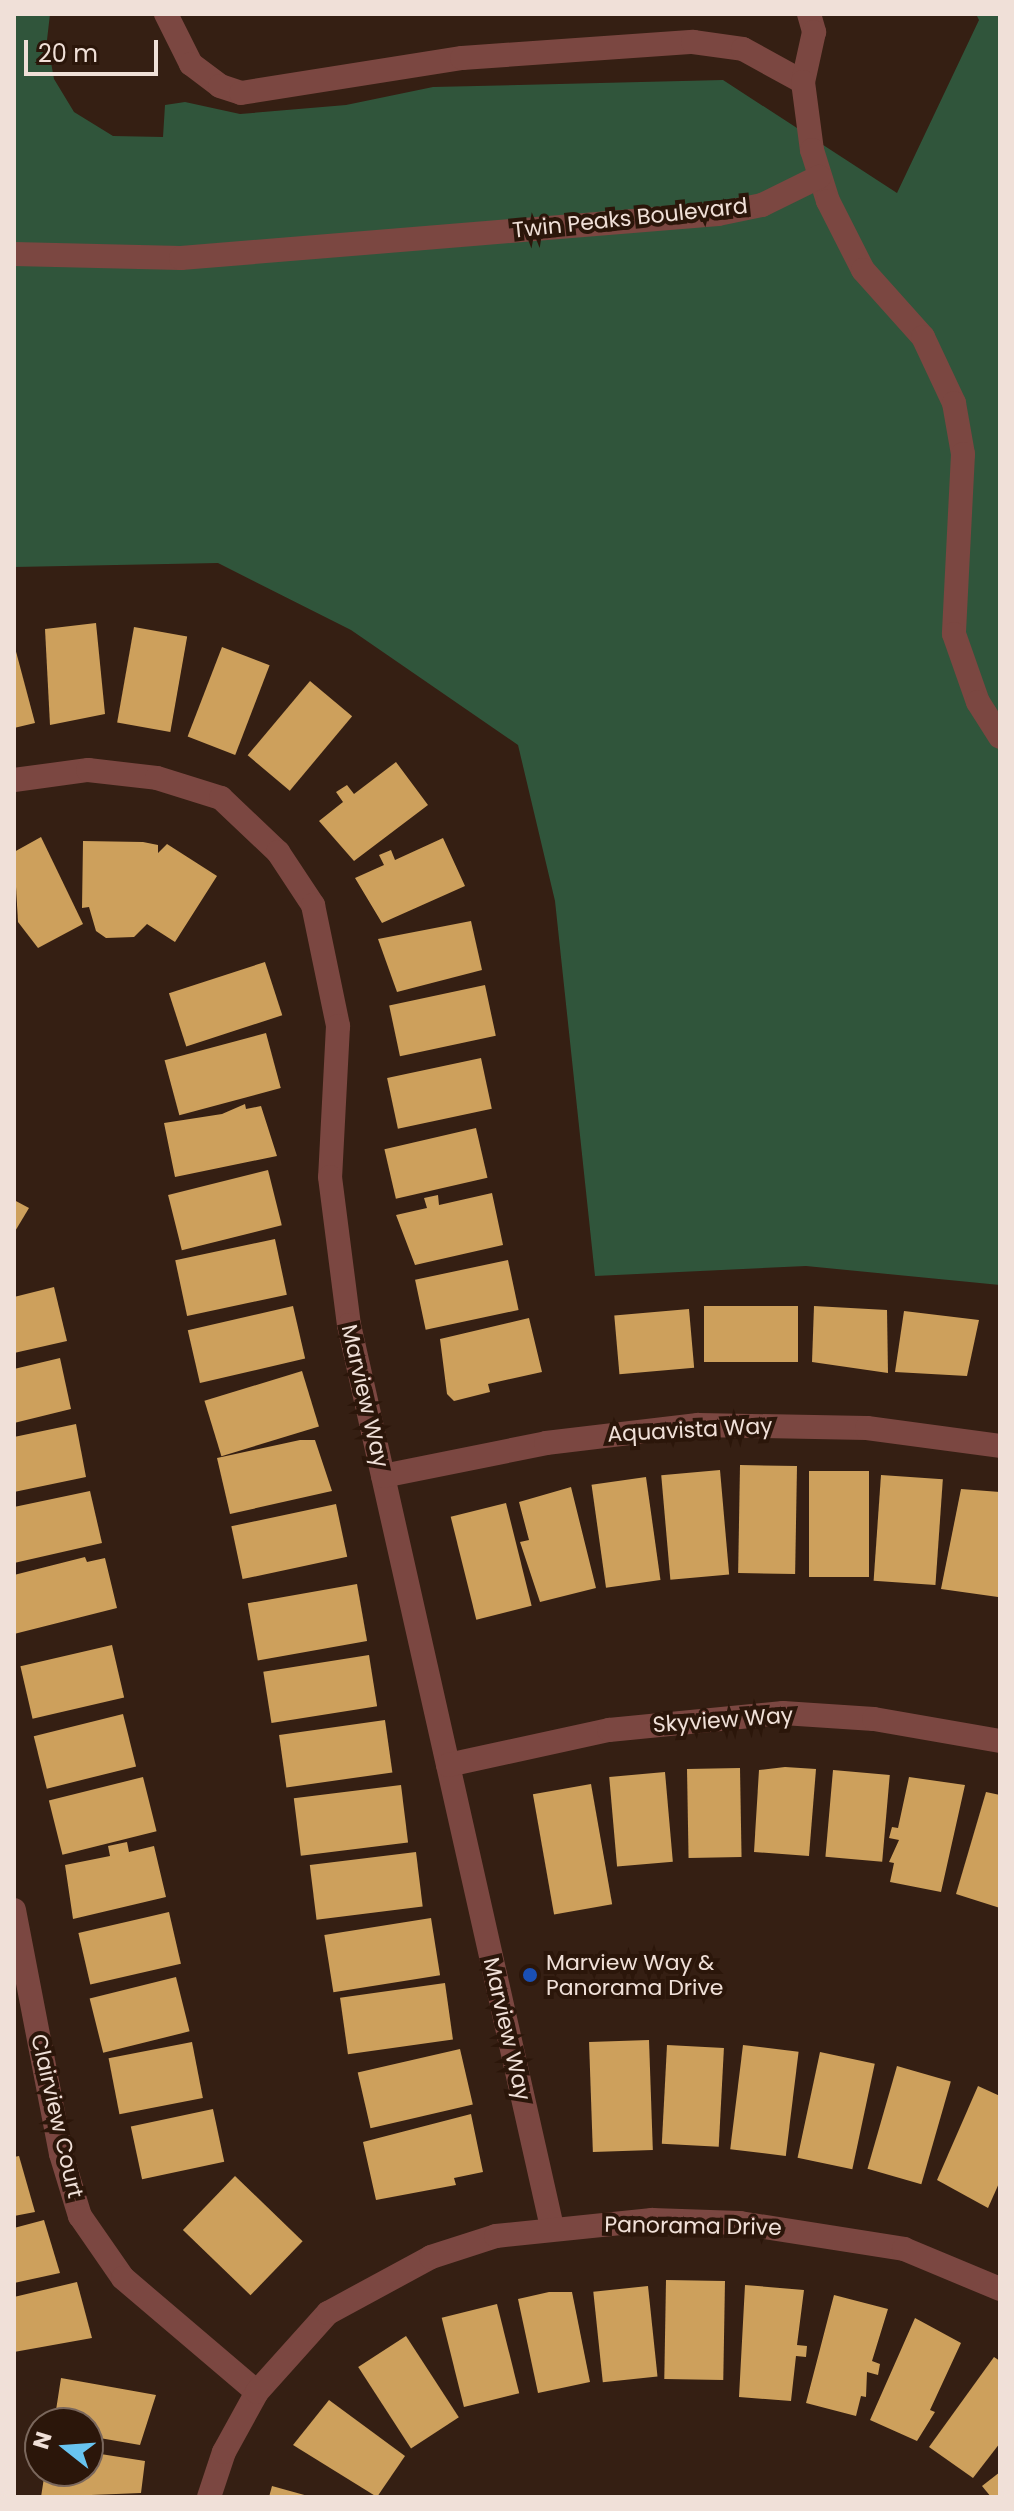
<!DOCTYPE html>
<html>
<head>
<meta charset="utf-8">
<style>
	body { margin:0 }
	#map { position:relative; width:1014px; height:2511px; overflow:hidden; background:#351f13; font-family:Poppins,sans-serif }
	div>[style] { position:absolute }
	[style*='--x'] { left:calc(var(--x)*1px); top:calc(var(--y)*1px); width:calc(var(--w)*1px); rotate:calc(var(--a)*1deg) }
	.green>* { inset:0; background:#30553b }
	.building>* { inset:0; background:#cda05c; transform-origin:0 0 }
	.minor>* { height:24px; margin:-12px; padding:0 12px; transform-origin:12px; border-radius:12px; background:#7b4741 }
	.dots>* { width:22px; height:22px; translate:-50% -50%; box-sizing:border-box; border:4px solid #2b160a; border-radius:50% }
	span { translate:-50% -50%; white-space:nowrap; text-align:center; line-height:1.15; -webkit-text-stroke:8px #2b160a; paint-order:stroke }
	.street-label { font-size:22px; color:#f0e0d8 }
	.poi-label { font-size:22px; color:#f0e0d8 }
	.left { translate:0 -50%; text-align:left }
	.frame { position:absolute; inset:0; border:16px solid #f0e0d8; pointer-events:none }
	.north { position:absolute; left:24px; top:2407px; width:80px; height:80px; box-sizing:border-box; background:#2b160a; border:2px solid #7a675c; border-radius:50%; rotate:287deg; font-size:22px; font-weight:700; line-height:32px; text-align:center; color:#f0e0d8 }
	.north::after { content:''; display:block; margin:auto; width:28px; height:36px; background:#68c4f0; clip-path:polygon(50% 0,100% 100%,50% 72%,0 100%) }
	.scale { position:absolute; left:24px; top:40px; width:134px; height:36px; box-sizing:border-box; border:4px solid #f0e0d8; border-top:0; padding-left:10px; font-size:24px; line-height:28px; white-space:nowrap; color:#f0e0d8; -webkit-text-stroke:6px #2b160a; paint-order:stroke }
</style>
</head>
<body>
<div id="map">
	<div class="green">
		<div style="clip-path:polygon(14px 14px,50px 14px,47px 40px,54px 79px,74px 112px,113px 136px,163px 137px,165px 105px,185px 102px,240px 114px,346px 105px,433px 87px,723px 80px,897px 193px,979px 20px,976px 14px,1000px 14px,1000px 1285px,806px 1266px,595px 1276px,555px 901px,518px 745px,351px 630px,218px 563px,14px 567px)"></div>
	</div>
	<div class="building">
		<div style="clip-path:polygon(96px 623px,105px 714px,50px 725px,45px 629px)"></div>
		<div style="left:134px;top:627px;width:54px;height:97px;rotate:10deg"></div>
		<div style="clip-path:polygon(14px 644px,35px 723px,14px 728px)"></div>
		<div style="left:222px;top:647px;width:51px;height:96px;rotate:21deg"></div>
		<div style="left:310px;top:681px;width:55px;height:97px;rotate:40deg"></div>
		<div style="clip-path:polygon(396px 762px,428px 805px,354px 861px,319px 821px,343px 802px,336px 792px,347px 785px,354px 794px)"></div>
		<div style="clip-path:polygon(41px 837px,83px 924px,38px 948px,18px 922px,14px 852px)"></div>
		<div style="clip-path:polygon(443px 838px,465px 886px,382px 923px,355px 878px,384px 865px,379px 855px,391px 850px,395px 860px)"></div>
		<div style="clip-path:polygon(83px 841px,143px 842px,158px 845px,158px 853px,167px 844px,217px 876px,175px 942px,147px 924px,134px 937px,106px 938px,96px 931px,89px 907px,82px 908px)"></div>
		<div style="clip-path:polygon(471px 921px,482px 970px,397px 992px,378px 939px)"></div>
		<div style="left:265px;top:962px;width:56px;height:101px;rotate:72deg"></div>
		<div style="left:485px;top:985px;width:52px;height:98px;rotate:78deg"></div>
		<div style="left:266px;top:1033px;width:57px;height:105px;rotate:75deg"></div>
		<div style="left:481px;top:1058px;width:52px;height:96px;rotate:78deg"></div>
		<div style="clip-path:polygon(245px 1104px,246px 1109px,261px 1106px,277px 1156px,175px 1177px,164px 1123px,222px 1114px)"></div>
		<div style="left:476px;top:1128px;width:51px;height:94px;rotate:77deg"></div>
		<div style="left:268px;top:1170px;width:57px;height:103px;rotate:76deg"></div>
		<div style="clip-path:polygon(492px 1193px,503px 1245px,415px 1265px,396px 1215px,427px 1208px,424px 1198px,438px 1195px,439px 1205px)"></div>
		<div style="clip-path:polygon(14px 1200px,29px 1208px,14px 1233px)"></div>
		<div style="left:275px;top:1239px;width:57px;height:102px;rotate:78deg"></div>
		<div style="left:508px;top:1260px;width:51px;height:95px;rotate:78deg"></div>
		<div style="clip-path:polygon(54px 1287px,67px 1341px,14px 1353px,14px 1297px)"></div>
		<div style="left:293px;top:1306px;width:54px;height:108px;rotate:77deg"></div>
		<div style="left:798px;top:1306px;width:56px;height:94px;rotate:90deg"></div>
		<div style="clip-path:polygon(814px 1306px,887px 1310px,888px 1373px,812px 1362px)"></div>
		<div style="left:689px;top:1309px;width:59px;height:75px;rotate:85deg"></div>
		<div style="clip-path:polygon(904px 1311px,979px 1320px,967px 1376px,895px 1372px)"></div>
		<div style="clip-path:polygon(529px 1318px,542px 1372px,488px 1384px,490px 1392px,454px 1401px,447px 1394px,440px 1339px)"></div>
		<div style="clip-path:polygon(60px 1358px,71px 1409px,14px 1423px,14px 1369px)"></div>
		<div style="left:302px;top:1371px;width:58px;height:102px;rotate:73deg"></div>
		<div style="clip-path:polygon(76px 1424px,86px 1477px,14px 1492px,14px 1437px)"></div>
		<div style="clip-path:polygon(300px 1440px,315px 1440px,332px 1491px,230px 1514px,217px 1458px)"></div>
		<div style="left:797px;top:1466px;width:108px;height:57px;rotate:91deg"></div>
		<div style="left:720px;top:1470px;width:105px;height:59px;rotate:85deg"></div>
		<div style="left:809px;top:1471px;width:60px;height:106px"></div>
		<div style="left:881px;top:1475px;width:62px;height:106px;rotate:4deg"></div>
		<div style="left:646px;top:1477px;width:104px;height:55px;rotate:82deg"></div>
		<div style="clip-path:polygon(571px 1487px,596px 1588px,540px 1602px,520px 1542px,529px 1540px,519px 1502px)"></div>
		<div style="clip-path:polygon(961px 1489px,1000px 1492px,998px 1597px,941px 1589px)"></div>
		<div style="clip-path:polygon(90px 1491px,102px 1543px,14px 1563px,14px 1507px)"></div>
		<div style="left:506px;top:1503px;width:106px;height:57px;rotate:76deg"></div>
		<div style="left:336px;top:1504px;width:54px;height:107px;rotate:78deg"></div>
		<div style="clip-path:polygon(85px 1557px,87px 1562px,105px 1558px,117px 1608px,14px 1634px,14px 1575px)"></div>
		<div style="left:357px;top:1584px;width:58px;height:111px;rotate:80deg"></div>
		<div style="left:112px;top:1645px;width:54px;height:94px;rotate:77deg"></div>
		<div style="left:369px;top:1655px;width:52px;height:107px;rotate:81deg"></div>
		<div style="left:123px;top:1714px;width:54px;height:92px;rotate:76deg"></div>
		<div style="left:385px;top:1720px;width:53px;height:107px;rotate:82deg"></div>
		<div style="clip-path:polygon(785px 1767px,816px 1769px,809px 1856px,754px 1852px,759px 1770px)"></div>
		<div style="left:740px;top:1768px;width:89px;height:53px;rotate:89deg"></div>
		<div style="left:833px;top:1770px;width:57px;height:87px;rotate:5deg"></div>
		<div style="left:665px;top:1772px;width:90px;height:56px;rotate:85deg"></div>
		<div style="left:143px;top:1777px;width:56px;height:97px;rotate:76deg"></div>
		<div style="clip-path:polygon(909px 1777px,965px 1785px,941px 1892px,890px 1882px,894px 1863px,889px 1862px,899px 1840px,889px 1838px,892px 1827px,898px 1828px)"></div>
		<div style="left:591px;top:1784px;width:122px;height:59px;rotate:80deg"></div>
		<div style="left:401px;top:1785px;width:58px;height:108px;rotate:83deg"></div>
		<div style="clip-path:polygon(986px 1792px,1000px 1795px,1000px 1908px,956px 1894px)"></div>
		<div style="clip-path:polygon(127px 1842px,129px 1852px,154px 1846px,166px 1897px,73px 1919px,65px 1865px,110px 1856px,108px 1846px)"></div>
		<div style="left:416px;top:1852px;width:55px;height:107px;rotate:83deg"></div>
		<div style="left:169px;top:1912px;width:53px;height:93px;rotate:77deg"></div>
		<div style="left:431px;top:1918px;width:58px;height:108px;rotate:81deg"></div>
		<div style="left:176px;top:1977px;width:56px;height:89px;rotate:76deg"></div>
		<div style="left:445px;top:1983px;width:57px;height:106px;rotate:82deg"></div>
		<div style="left:649px;top:2040px;width:110px;height:60px;rotate:88deg"></div>
		<div style="left:192px;top:2042px;width:57px;height:85px;rotate:79deg"></div>
		<div style="left:667px;top:2045px;width:57px;height:99px;rotate:3deg"></div>
		<div style="left:743px;top:2045px;width:56px;height:105px;rotate:7deg"></div>
		<div style="left:460px;top:2049px;width:57px;height:105px;rotate:77deg"></div>
		<div style="left:820px;top:2052px;width:56px;height:108px;rotate:12deg"></div>
		<div style="left:897px;top:2066px;width:56px;height:107px;rotate:16deg"></div>
		<div style="clip-path:polygon(978px 2086px,1000px 2096px,1000px 2181px,988px 2208px,937px 2180px)"></div>
		<div style="left:213px;top:2109px;width:54px;height:84px;rotate:78deg"></div>
		<div style="clip-path:polygon(471px 2114px,483px 2172px,454px 2178px,456px 2185px,376px 2200px,363px 2142px)"></div>
		<div style="clip-path:polygon(19px 2156px,35px 2212px,14px 2216px,14px 2157px)"></div>
		<div style="left:235px;top:2176px;width:94px;height:75px;rotate:44deg"></div>
		<div style="clip-path:polygon(44px 2220px,60px 2273px,14px 2283px,14px 2228px)"></div>
		<div style="left:666px;top:2280px;width:59px;height:99px;rotate:1deg"></div>
		<div style="clip-path:polygon(77px 2282px,92px 2338px,14px 2352px,14px 2297px)"></div>
		<div style="clip-path:polygon(745px 2285px,804px 2290px,797px 2345px,807px 2346px,806px 2357px,796px 2356px,791px 2401px,739px 2397px)"></div>
		<div style="left:648px;top:2286px;width:91px;height:55px;rotate:84deg"></div>
		<div style="clip-path:polygon(549px 2292px,572px 2292px,590px 2382px,538px 2393px,518px 2299px)"></div>
		<div style="clip-path:polygon(834px 2295px,888px 2309px,872px 2361px,880px 2364px,878px 2375px,867px 2372px,866px 2397px,861px 2396px,856px 2416px,806px 2403px)"></div>
		<div style="left:497px;top:2304px;width:92px;height:57px;rotate:76deg"></div>
		<div style="clip-path:polygon(915px 2318px,961px 2343px,930px 2410px,935px 2412px,917px 2441px,870px 2420px)"></div>
		<div style="left:406px;top:2336px;width:97px;height:57px;rotate:57deg"></div>
		<div style="clip-path:polygon(994px 2357px,1000px 2361px,1000px 2443px,973px 2478px,929px 2447px)"></div>
		<div style="clip-path:polygon(61px 2378px,156px 2395px,140px 2445px,88px 2436px,88px 2423px,54px 2423px)"></div>
		<div style="clip-path:polygon(329px 2400px,405px 2456px,377px 2497px,293px 2445px)"></div>
		<div style="clip-path:polygon(88px 2452px,145px 2461px,141px 2493px,41px 2497px,45px 2471px,88px 2471px)"></div>
		<div style="clip-path:polygon(1000px 2472px,1000px 2497px,991px 2497px,982px 2486px)"></div>
		<div style="clip-path:polygon(272px 2486px,308px 2496px,308px 2497px,269px 2497px)"></div>
	</div>
	<div class="minor">
		<div style="--x:166;--y:14;--w:56;--a:63.4"></div>
		<div style="--x:191;--y:64;--w:36;--a:37"></div>
		<div style="--x:220;--y:86;--w:22;--a:18"></div>
		<div style="--x:241;--y:93;--w:224;--a:-9"></div>
		<div style="--x:462;--y:58;--w:232;--a:-4"></div>
		<div style="--x:693;--y:42;--w:50;--a:8"></div>
		<div style="--x:743;--y:49;--w:68;--a:28.8"></div>
		<div style="--x:809;--y:14;--w:19;--a:74"></div>
		<div style="--x:814;--y:32;--w:51;--a:102.4"></div>
		<div style="--x:803;--y:82;--w:69;--a:82.5"></div>
		<div style="--x:812;--y:150;--w:53;--a:72.6"></div>
		<div style="--x:828;--y:201;--w:77;--a:63.1"></div>
		<div style="--x:863;--y:270;--w:90;--a:48.2"></div>
		<div style="--x:923;--y:337;--w:73;--a:64.8"></div>
		<div style="--x:954;--y:403;--w:52;--a:80"></div>
		<div style="--x:963;--y:454;--w:180;--a:92.9"></div>
		<div style="--x:954;--y:634;--w:72;--a:70.6"></div>
		<div style="--x:978;--y:702;--w:41;--a:57.8"></div>
		<div style="--x:14;--y:254;--w:167;--a:1.4"></div>
		<div style="--x:181;--y:258;--w:539;--a:-4.68"></div>
		<div style="--x:718;--y:214;--w:45;--a:-11.6"></div>
		<div style="--x:762;--y:205;--w:64;--a:-26.2"></div>
		<div style="--x:14;--y:780;--w:75;--a:-7.7"></div>
		<div style="--x:88;--y:770;--w:69;--a:6.6"></div>
		<div style="--x:157;--y:778;--w:67;--a:17.4"></div>
		<div style="--x:221;--y:798;--w:79;--a:43.5"></div>
		<div style="--x:278;--y:852;--w:64;--a:56.6"></div>
		<div style="--x:313;--y:905;--w:124;--a:78.3"></div>
		<div style="--x:338;--y:1026;--w:151;--a:93"></div>
		<div style="--x:330;--y:1177;--w:149;--a:82.7"></div>
		<div style="--x:349;--y:1325;--w:925;--a:77.32"></div>
		<div style="--x:383;--y:1476;--w:166;--a:-11.4"></div>
		<div style="--x:546;--y:1443;--w:153;--a:-6.8"></div>
		<div style="--x:698;--y:1425;--w:169;--a:1"></div>
		<div style="--x:867;--y:1428;--w:134;--a:7.7"></div>
		<div style="--x:448;--y:1765;--w:165;--a:-12.3"></div>
		<div style="--x:609;--y:1730;--w:175;--a:-5.6"></div>
		<div style="--x:783;--y:1713;--w:91;--a:3.8"></div>
		<div style="--x:874;--y:1719;--w:128;--a:9.9"></div>
		<div style="--x:14;--y:1910;--w:248;--a:79.1"></div>
		<div style="--x:61;--y:2154;--w:65;--a:73"></div>
		<div style="--x:80;--y:2216;--w:75;--a:55.3"></div>
		<div style="--x:123;--y:2278;--w:176;--a:40.4"></div>
		<div style="--x:209;--y:2497;--w:47;--a:-71.6"></div>
		<div style="--x:224;--y:2452;--w:68;--a:-61.2"></div>
		<div style="--x:257;--y:2392;--w:106;--a:-48.1"></div>
		<div style="--x:328;--y:2313;--w:117;--a:-28.5"></div>
		<div style="--x:431;--y:2257;--w:68;--a:-17.9"></div>
		<div style="--x:496;--y:2236;--w:157;--a:-5.9"></div>
		<div style="--x:652;--y:2220;--w:88;--a:2"></div>
		<div style="--x:740;--y:2223;--w:166;--a:9"></div>
		<div style="--x:904;--y:2249;--w:104;--a:22.6"></div>
	</div>
	<div class="dots">
		<div style="left:530px;top:1975px;background:#1a4fb4"></div>
	</div>
	<div class="street-label">
		<span style="left:630px;top:218px;rotate:-6deg">Twin Peaks Boulevard</span>
		<span style="left:365px;top:1396px;rotate:77deg">Marview Way</span>
		<span style="left:690px;top:1430px;rotate:-3deg">Aquavista Way</span>
		<span style="left:723px;top:1720px;rotate:-4deg">Skyview Way</span>
		<span style="left:507px;top:2029px;rotate:77deg">Marview Way</span>
		<span style="left:57px;top:2116px;rotate:77deg">Clairview Court</span>
		<span style="left:693px;top:2226px;rotate:1deg">Panorama Drive</span>
	</div>
	<div class="poi-label">
		<span class="left" style="left:546px;top:1975px">Marview Way &amp;<br>Panorama Drive</span>
	</div>
	<div class="frame"></div>
	<div class="north">N</div>
	<div class="scale">20 m</div>
</div>
</body>
</html>
